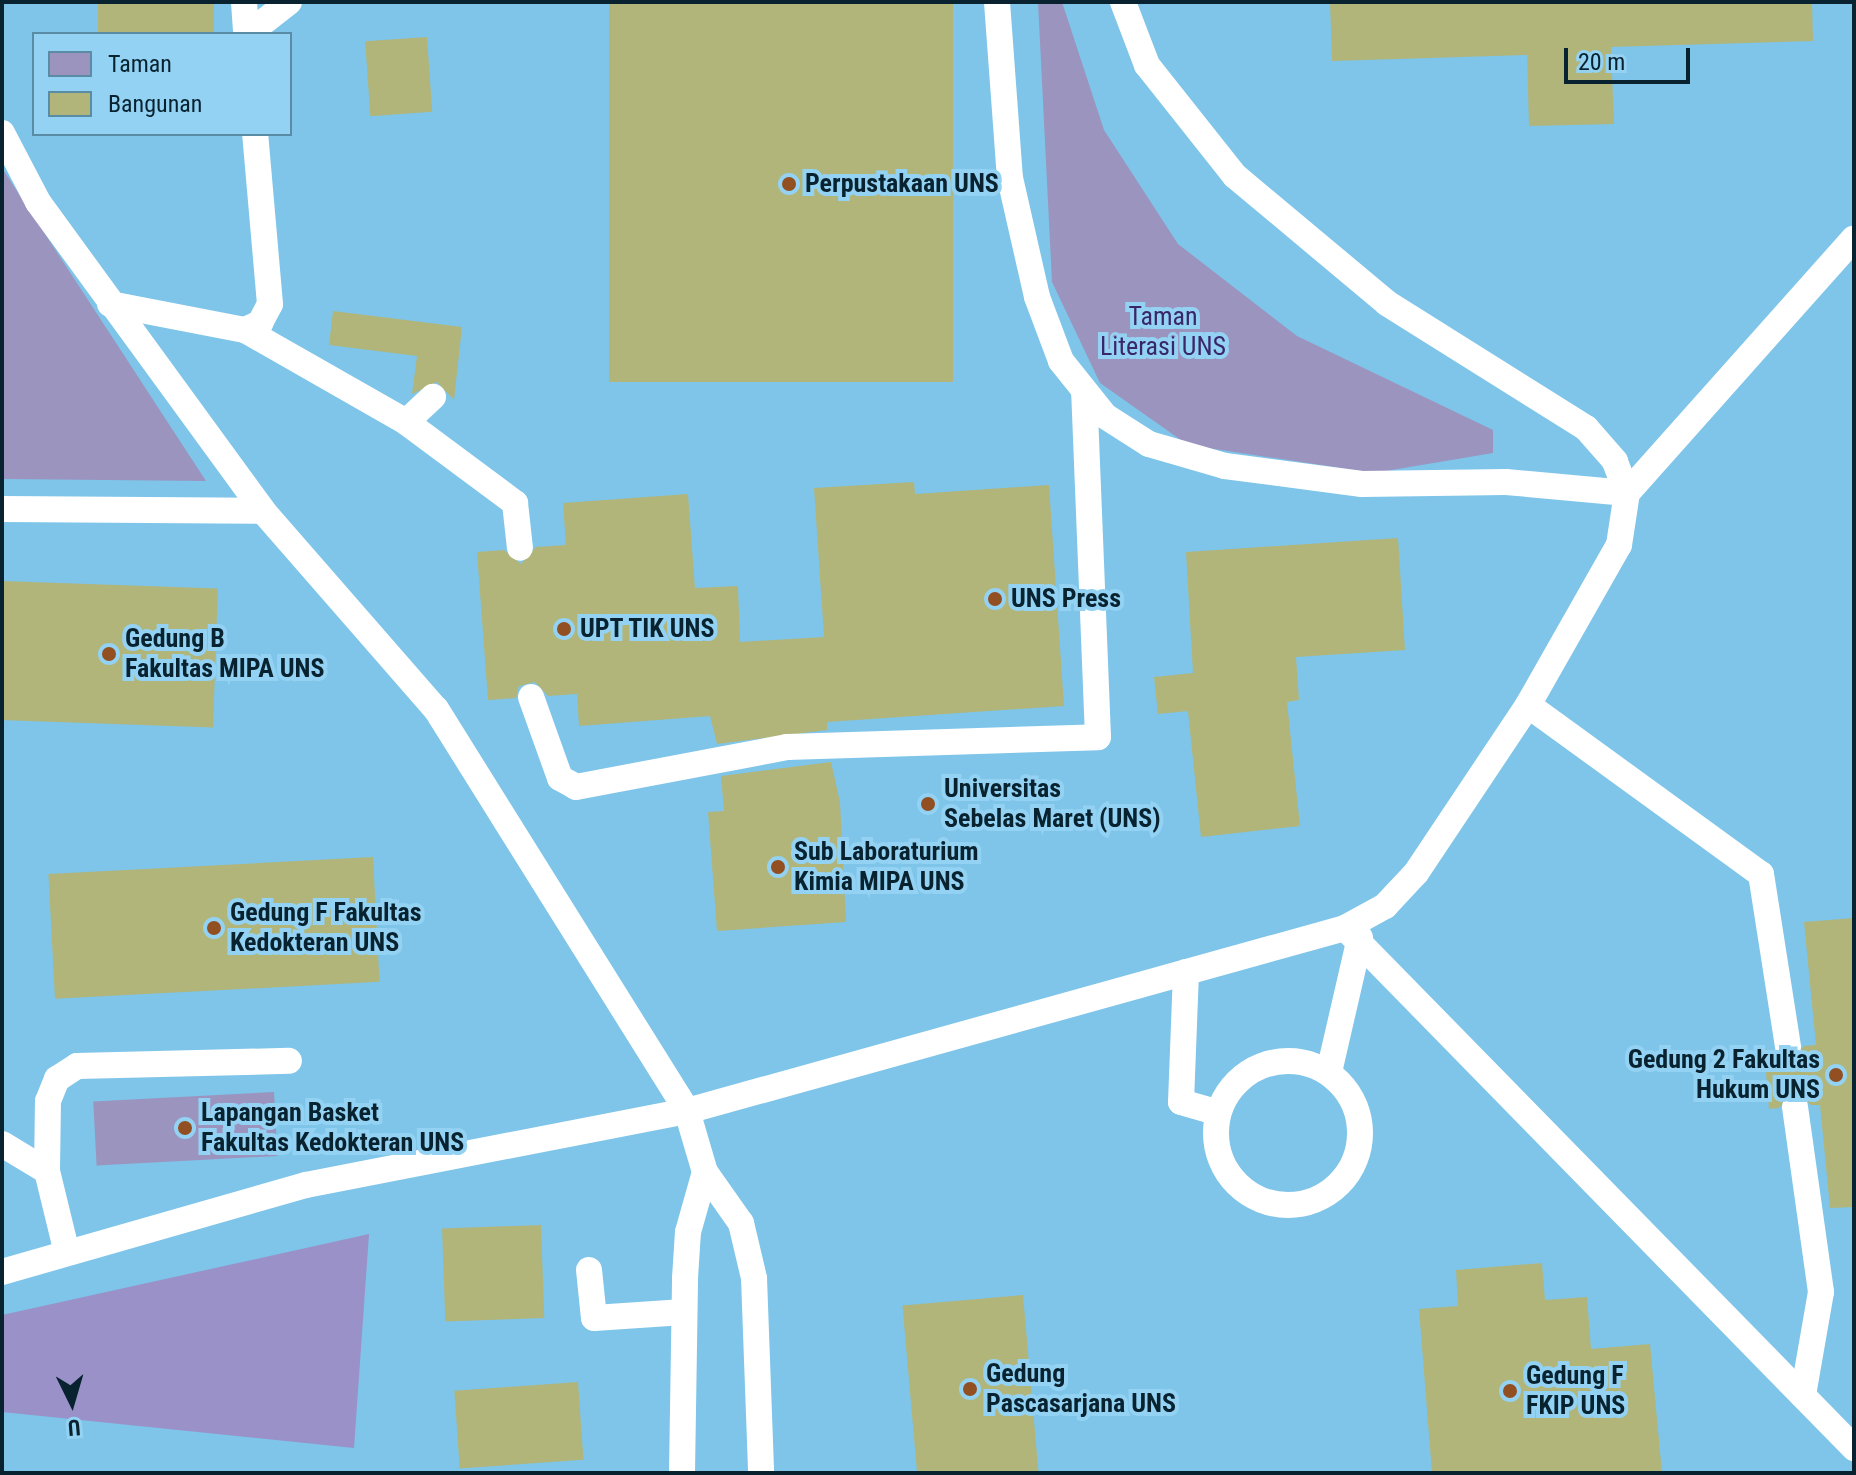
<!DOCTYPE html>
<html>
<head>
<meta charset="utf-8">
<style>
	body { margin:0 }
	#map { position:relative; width:1856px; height:1475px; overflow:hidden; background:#93d2f3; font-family:"Roboto Condensed",sans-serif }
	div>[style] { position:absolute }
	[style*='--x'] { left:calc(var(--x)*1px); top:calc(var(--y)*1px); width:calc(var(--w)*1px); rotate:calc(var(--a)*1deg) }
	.built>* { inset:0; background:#7ec5e9 }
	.green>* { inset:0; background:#9b94bf; transform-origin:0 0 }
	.forest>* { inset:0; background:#9a91c9 }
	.building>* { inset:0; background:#b1b57a; transform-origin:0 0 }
	.lane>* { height:26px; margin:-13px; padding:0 13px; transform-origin:13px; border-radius:13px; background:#fff }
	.lane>.ring { margin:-13px; padding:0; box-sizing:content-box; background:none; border:26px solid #fff; border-radius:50% }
	.dots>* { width:22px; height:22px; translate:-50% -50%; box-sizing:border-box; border:4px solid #93d2f3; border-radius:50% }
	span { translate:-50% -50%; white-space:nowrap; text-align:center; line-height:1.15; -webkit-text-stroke:8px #93d2f3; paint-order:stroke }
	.poi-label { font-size:26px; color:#08222f; font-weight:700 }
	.left { translate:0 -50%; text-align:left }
	.right { translate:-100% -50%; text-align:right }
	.park-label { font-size:26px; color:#39276a }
	.frame { position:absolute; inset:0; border:4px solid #08222f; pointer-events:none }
	.legend { position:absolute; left:32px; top:32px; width:260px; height:104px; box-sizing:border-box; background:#93d2f3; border:2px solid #5b8ca5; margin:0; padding:10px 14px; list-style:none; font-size:24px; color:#08222f }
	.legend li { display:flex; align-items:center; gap:16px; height:40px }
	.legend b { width:40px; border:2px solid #5b8ca5 }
	.north { position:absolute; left:32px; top:1363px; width:80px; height:80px; -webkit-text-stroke:6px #93d2f3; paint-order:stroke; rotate:175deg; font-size:22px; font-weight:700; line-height:32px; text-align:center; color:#08222f }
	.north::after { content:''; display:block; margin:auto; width:28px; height:36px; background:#08222f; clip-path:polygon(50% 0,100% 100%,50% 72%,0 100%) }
	.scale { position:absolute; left:1564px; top:48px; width:126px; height:36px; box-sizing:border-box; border:4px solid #08222f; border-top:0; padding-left:10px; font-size:24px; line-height:28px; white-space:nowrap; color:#08222f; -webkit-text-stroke:6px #93d2f3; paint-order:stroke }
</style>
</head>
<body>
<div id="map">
	<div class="built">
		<div style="clip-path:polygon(evenodd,2px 2px,1854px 2px,1854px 1473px,2px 1473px,2px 2px,34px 34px,290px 34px,290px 134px,34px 134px,34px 34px)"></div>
	</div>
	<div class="green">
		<div style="clip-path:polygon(1038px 2px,1062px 2px,1104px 130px,1178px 244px,1297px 336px,1493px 430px,1493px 453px,1374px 473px,1188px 445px,1100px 383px,1052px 282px)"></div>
		<div style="clip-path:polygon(2px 168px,206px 481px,2px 479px)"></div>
		<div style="left:274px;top:1092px;width:64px;height:181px;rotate:87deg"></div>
	</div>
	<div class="forest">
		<div style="clip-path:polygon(369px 1234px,354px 1448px,2px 1412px,2px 1315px)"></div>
	</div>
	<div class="building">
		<div style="left:98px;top:2px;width:116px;height:32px"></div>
		<div style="left:609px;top:2px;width:344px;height:380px"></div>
		<div style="clip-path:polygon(1330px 2px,1812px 2px,1813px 41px,1611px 47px,1614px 124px,1529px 126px,1527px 55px,1332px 61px)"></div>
		<div style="left:427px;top:37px;width:75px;height:62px;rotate:86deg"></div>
		<div style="clip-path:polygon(333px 311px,462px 327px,454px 400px,437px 382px,412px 394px,417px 356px,329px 345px)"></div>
		<div style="clip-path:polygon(914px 482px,915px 494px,1049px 485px,1064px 706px,827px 722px,827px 730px,717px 744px,710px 716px,579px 726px,577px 694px,548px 696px,535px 682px,519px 686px,516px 698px,488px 700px,477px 552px,504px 550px,521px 564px,536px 547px,566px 545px,563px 503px,688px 494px,695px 588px,738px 586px,740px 642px,824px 637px,814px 488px)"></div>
		<div style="clip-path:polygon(1398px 538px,1405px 650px,1296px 657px,1299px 700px,1287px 702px,1300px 826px,1201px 837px,1188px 711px,1158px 714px,1154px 677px,1193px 673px,1186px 552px)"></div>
		<div style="left:2px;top:581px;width:216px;height:139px;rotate:2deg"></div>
		<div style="clip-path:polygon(831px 762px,840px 802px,846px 922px,717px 931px,708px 812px,724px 811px,721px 776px)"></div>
		<div style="left:373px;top:857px;width:125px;height:325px;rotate:87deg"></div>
		<div style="clip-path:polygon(1854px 918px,1854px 1207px,1830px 1208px,1820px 1105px,1811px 1105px,1794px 1091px,1779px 1108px,1769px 1109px,1764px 1048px,1790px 1063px,1804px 1046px,1816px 1045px,1804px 922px)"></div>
		<div style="left:541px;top:1225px;width:93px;height:99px;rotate:88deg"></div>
		<div style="clip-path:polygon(1542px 1263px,1545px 1300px,1587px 1297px,1591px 1349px,1650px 1344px,1662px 1473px,1432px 1473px,1419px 1309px,1458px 1306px,1456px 1270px)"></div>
		<div style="left:1023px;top:1295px;width:179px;height:121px;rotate:85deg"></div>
		<div style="left:578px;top:1382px;width:78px;height:124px;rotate:86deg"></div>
	</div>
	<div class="lane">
		<div style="--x:244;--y:2;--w:32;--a:86"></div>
		<div style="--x:997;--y:2;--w:176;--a:85.8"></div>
		<div style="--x:1010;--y:178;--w:122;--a:77.2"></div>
		<div style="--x:1037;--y:297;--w:68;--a:69.4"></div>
		<div style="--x:1061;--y:361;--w:70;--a:51.3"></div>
		<div style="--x:1105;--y:416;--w:52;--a:32.5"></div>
		<div style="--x:1149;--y:444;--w:79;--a:16.1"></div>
		<div style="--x:1225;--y:466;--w:138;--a:7.5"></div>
		<div style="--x:1362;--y:484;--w:144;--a:-0.8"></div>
		<div style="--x:1506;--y:482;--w:121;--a:5.2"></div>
		<div style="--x:248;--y:34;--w:52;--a:-38"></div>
		<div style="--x:2;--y:133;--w:78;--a:62.4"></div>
		<div style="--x:38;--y:202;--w:382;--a:53.9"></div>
		<div style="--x:263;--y:511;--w:263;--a:48.9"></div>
		<div style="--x:436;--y:709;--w:474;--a:58"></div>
		<div style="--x:687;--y:1111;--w:64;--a:73.6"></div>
		<div style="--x:705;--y:1172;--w:62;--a:54.8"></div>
		<div style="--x:741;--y:1223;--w:57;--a:76.7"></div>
		<div style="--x:754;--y:1278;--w:195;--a:87.9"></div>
		<div style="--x:110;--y:304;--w:137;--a:10.9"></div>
		<div style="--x:245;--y:330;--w:17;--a:-25"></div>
		<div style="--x:260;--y:323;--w:21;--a:-62"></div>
		<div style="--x:270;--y:304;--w:171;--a:-95"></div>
		<div style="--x:245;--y:330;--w:185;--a:29.7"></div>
		<div style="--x:406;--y:422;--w:136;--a:36.6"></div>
		<div style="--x:515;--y:503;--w:45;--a:83.7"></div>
		<div style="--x:406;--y:422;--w:37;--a:-43"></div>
		<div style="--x:1627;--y:493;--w:341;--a:-48.3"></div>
		<div style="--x:2;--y:509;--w:261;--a:0.4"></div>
		<div style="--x:531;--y:697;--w:86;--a:70.3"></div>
		<div style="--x:560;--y:778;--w:18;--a:29"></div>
		<div style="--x:576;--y:787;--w:215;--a:-10.7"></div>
		<div style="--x:787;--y:747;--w:311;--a:-1.8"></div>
		<div style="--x:1098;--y:737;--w:346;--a:-92.3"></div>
		<div style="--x:1528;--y:705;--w:288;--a:36"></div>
		<div style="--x:1761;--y:874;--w:175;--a:81.1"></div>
		<div style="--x:1345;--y:928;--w:728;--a:45.61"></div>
		<div style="--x:1186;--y:972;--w:130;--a:92.2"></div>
		<div style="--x:1181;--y:1102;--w:37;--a:16"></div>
		<div class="ring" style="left:1216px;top:1061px;width:118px;height:118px"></div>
		<div style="--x:1329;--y:1072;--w:138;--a:-77"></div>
		<div style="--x:1795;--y:1107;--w:187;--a:82"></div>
		<div style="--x:1821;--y:1292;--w:105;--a:99.9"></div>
		<div style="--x:2;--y:1144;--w:52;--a:31"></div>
		<div style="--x:47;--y:1171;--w:80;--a:76.3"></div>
		<div style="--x:47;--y:1171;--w:70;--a:-89.2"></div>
		<div style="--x:48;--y:1101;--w:24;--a:-68"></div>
		<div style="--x:57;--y:1079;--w:24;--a:-33"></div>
		<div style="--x:77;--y:1066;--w:212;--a:-1.4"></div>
		<div style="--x:589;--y:1270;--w:48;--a:84.1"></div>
		<div style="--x:594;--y:1318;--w:90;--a:-3.8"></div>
		<div style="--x:2;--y:1272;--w:316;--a:-16"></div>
		<div style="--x:306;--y:1185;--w:388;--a:-11"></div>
		<div style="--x:687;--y:1111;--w:683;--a:-15.54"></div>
		<div style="--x:1345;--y:928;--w:46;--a:-28.8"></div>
		<div style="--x:1385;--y:906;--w:45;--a:-46.8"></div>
		<div style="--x:1416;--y:873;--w:202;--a:-56.3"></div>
		<div style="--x:1528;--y:705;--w:184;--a:-60.4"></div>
		<div style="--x:1619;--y:545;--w:53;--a:-81.3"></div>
		<div style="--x:1627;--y:493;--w:34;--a:-111"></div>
		<div style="--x:1615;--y:461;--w:44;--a:-131.3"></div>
		<div style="--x:1586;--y:428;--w:235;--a:-147.9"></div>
		<div style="--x:1387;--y:303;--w:198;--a:-140.1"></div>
		<div style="--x:1235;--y:176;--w:142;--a:-128.4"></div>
		<div style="--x:1147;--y:65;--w:67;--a:-110.9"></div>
		<div style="--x:682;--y:1473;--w:195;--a:-89.1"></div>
		<div style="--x:685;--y:1278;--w:46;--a:-86.3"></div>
		<div style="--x:688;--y:1232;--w:62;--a:-74.2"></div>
	</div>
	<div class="dots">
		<div style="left:789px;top:184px;background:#924f21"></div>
		<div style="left:995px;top:599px;background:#924f21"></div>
		<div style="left:564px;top:629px;background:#924f21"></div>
		<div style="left:109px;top:654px;background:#924f21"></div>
		<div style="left:928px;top:804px;background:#924f21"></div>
		<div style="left:778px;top:867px;background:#924f21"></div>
		<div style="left:214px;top:928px;background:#924f21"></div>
		<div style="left:1836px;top:1075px;background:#924f21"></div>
		<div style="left:185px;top:1128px;background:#924f21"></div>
		<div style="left:970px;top:1389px;background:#924f21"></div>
		<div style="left:1510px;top:1391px;background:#924f21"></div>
	</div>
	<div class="poi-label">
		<span class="left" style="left:805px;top:184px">Perpustakaan UNS</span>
		<span class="left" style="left:1011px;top:599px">UNS Press</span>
		<span class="left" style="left:580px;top:629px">UPT TIK UNS</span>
		<span class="left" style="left:125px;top:654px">Gedung B<br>Fakultas MIPA UNS</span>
		<span class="left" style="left:944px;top:804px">Universitas<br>Sebelas Maret (UNS)</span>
		<span class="left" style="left:794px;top:867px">Sub Laboraturium<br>Kimia MIPA UNS</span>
		<span class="left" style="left:230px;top:928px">Gedung F Fakultas<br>Kedokteran UNS</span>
		<span class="right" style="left:1820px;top:1075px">Gedung 2 Fakultas<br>Hukum UNS</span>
		<span class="left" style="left:201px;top:1128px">Lapangan Basket<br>Fakultas Kedokteran UNS</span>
		<span class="left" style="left:986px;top:1389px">Gedung<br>Pascasarjana UNS</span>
		<span class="left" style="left:1526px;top:1391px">Gedung F<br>FKIP UNS</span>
	</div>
	<div class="park-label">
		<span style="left:1163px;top:332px">Taman<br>Literasi UNS</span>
	</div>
	<div class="frame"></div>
	<ul class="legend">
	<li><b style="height:22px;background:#9b94bf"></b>Taman</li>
	<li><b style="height:22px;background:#b1b57a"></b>Bangunan</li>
	</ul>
	<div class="north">U</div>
	<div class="scale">20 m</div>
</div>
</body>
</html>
